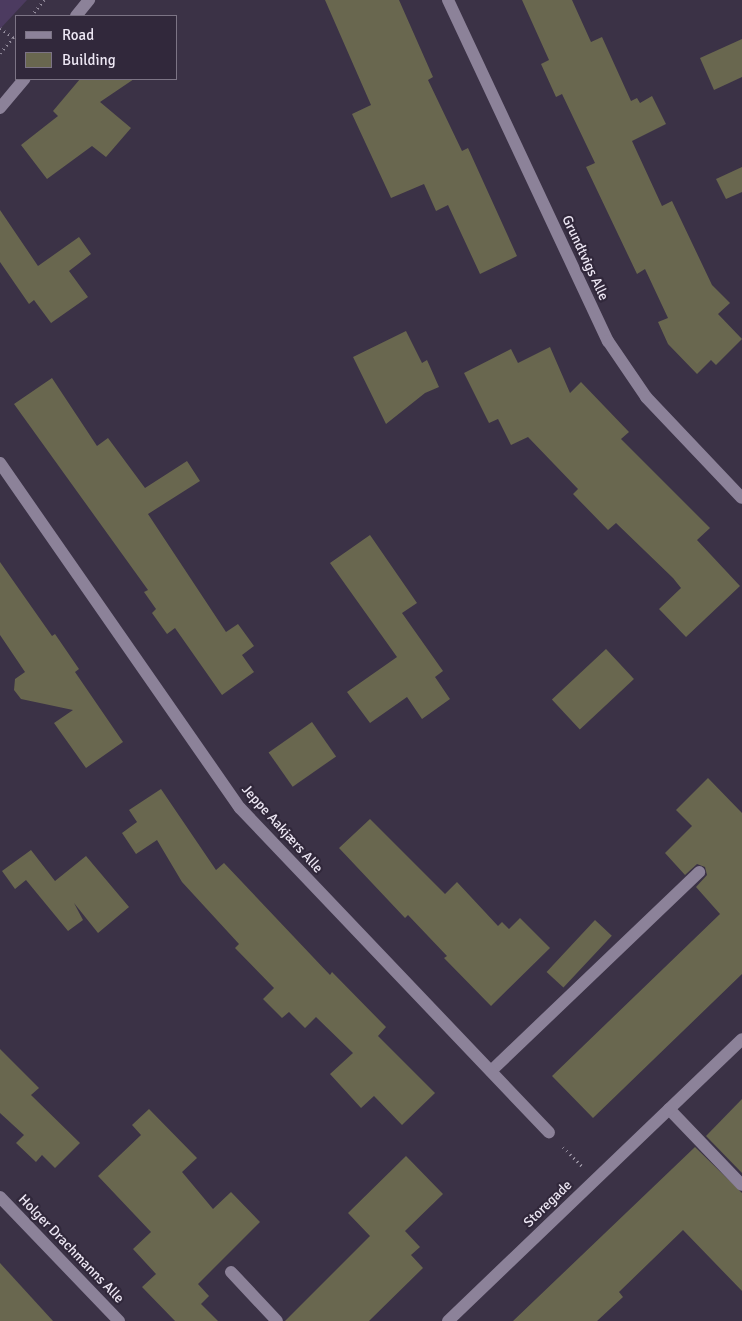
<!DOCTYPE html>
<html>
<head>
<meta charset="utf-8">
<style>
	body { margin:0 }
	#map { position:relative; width:742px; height:1321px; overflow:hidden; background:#3b3246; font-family:Signika,sans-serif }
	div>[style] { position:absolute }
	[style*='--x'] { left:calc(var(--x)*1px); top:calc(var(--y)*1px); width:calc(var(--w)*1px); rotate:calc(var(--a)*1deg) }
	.green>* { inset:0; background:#4c3b60 }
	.building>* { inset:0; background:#69674f; transform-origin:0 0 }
	.path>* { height:3px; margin-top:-1.5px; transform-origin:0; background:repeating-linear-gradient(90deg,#948d9d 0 1px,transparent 0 5px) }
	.service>* { height:12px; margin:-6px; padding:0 6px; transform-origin:6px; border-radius:6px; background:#8c8299 }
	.minor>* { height:12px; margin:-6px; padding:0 6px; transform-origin:6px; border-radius:6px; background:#8c8299 }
	.tertiary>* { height:12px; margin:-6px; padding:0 6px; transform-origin:6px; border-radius:6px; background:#8c8299 }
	span { translate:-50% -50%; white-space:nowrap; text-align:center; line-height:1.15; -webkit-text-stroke:4.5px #31283b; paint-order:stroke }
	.street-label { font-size:14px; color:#ede7f4 }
	.legend { position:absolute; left:15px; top:15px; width:162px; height:65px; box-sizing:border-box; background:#31283b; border:1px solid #7c7485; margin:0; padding:6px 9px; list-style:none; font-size:15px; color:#ede7f4 }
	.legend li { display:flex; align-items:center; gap:10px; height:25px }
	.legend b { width:25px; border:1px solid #7c7485 }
</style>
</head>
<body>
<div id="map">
	<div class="green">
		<div style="clip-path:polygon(0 0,27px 0,0 29px)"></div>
	</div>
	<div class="building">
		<div style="clip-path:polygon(325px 0,399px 0,433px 77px,428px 80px,462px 151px,468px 148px,517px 256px,480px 274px,448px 205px,436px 211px,424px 184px,391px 198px,352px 114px,371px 105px)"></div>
		<div style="clip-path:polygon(522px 0,572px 0,591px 42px,602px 37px,631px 101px,637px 98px,640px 103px,652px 96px,666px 124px,632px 141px,662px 206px,672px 201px,712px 285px,730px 303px,718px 314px,742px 339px,716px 365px,711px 360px,697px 374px,668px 344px,658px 322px,668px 318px,645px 269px,637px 274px,586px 167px,595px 163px,562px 94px,556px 97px,541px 64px,549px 60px)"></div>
		<div style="clip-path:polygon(742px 39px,742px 77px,714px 90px,700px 58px)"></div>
		<div style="clip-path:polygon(80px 79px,134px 79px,100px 102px,131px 128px,106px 157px,92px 146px,47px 179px,21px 145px,58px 116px,53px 111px)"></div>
		<div style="clip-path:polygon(742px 167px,742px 192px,726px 199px,716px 179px)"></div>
		<div style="clip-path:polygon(0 210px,38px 266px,79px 237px,91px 254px,69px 271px,88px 297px,51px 323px,34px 300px,29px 304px,0 262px)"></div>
		<div style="clip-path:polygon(406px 331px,422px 363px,427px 360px,439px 387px,425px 393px,386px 424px,353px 357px)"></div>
		<div style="clip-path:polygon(550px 347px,570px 393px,581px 382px,629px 432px,621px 439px,710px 528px,697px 540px,740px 586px,686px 637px,659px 609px,681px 588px,673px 578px,616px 523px,608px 530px,573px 494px,578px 489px,528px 437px,511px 445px,498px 419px,489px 423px,464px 373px,511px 349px,518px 363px)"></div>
		<div style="clip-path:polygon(52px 378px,97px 446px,108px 438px,145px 488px,187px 461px,200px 481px,148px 514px,226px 632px,238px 624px,254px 646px,242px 655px,254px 672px,222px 695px,175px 628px,167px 634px,152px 613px,156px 609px,144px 592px,148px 590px,14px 404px)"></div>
		<div style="clip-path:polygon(370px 535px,417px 603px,402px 613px,443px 671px,435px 677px,450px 699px,422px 719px,407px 697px,370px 723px,347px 692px,397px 657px,330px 563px)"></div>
		<div style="clip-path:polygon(0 562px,52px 636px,55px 634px,79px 669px,75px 672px,123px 742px,86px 768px,54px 723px,73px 710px,21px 699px,14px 690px,15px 679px,25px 672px,0 635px)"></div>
		<div style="left:606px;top:649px;width:41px;height:74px;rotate:47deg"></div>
		<div style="left:312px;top:722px;width:42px;height:53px;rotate:55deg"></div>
		<div style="clip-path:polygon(708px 778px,742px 813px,742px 974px,593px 1118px,552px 1076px,720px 914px,696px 887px,707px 875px,705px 867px,697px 864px,685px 875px,665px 853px,692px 826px,676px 810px)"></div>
		<div style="clip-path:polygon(161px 789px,216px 870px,224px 863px,330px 975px,332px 972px,386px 1027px,378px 1036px,435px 1093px,402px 1125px,374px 1096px,361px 1108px,330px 1074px,353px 1053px,316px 1017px,305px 1028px,289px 1012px,282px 1018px,263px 999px,274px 988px,235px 948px,239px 944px,182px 882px,157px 840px,136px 854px,122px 833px,137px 822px,129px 810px)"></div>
		<div style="clip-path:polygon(370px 819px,445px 894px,457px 882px,498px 926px,502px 922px,509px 929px,520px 918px,550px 948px,491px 1006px,444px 958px,447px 956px,408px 915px,405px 918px,339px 848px)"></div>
		<div style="clip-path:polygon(31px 850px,55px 881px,86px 856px,129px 907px,98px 933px,74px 903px,83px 920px,68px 931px,26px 880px,15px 889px,2px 871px)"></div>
		<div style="left:595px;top:920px;width:23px;height:71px;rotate:43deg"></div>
		<div style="clip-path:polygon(0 1049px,39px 1088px,31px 1095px,80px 1143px,55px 1168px,42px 1155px,36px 1162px,16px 1143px,24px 1135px,0 1113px)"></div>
		<div style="clip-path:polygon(742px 1099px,742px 1173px,706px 1136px)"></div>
		<div style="clip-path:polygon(149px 1109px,197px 1158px,182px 1172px,213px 1209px,231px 1192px,260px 1222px,198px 1284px,209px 1296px,201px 1304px,218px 1321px,175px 1321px,142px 1287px,156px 1274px,133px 1249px,151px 1232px,98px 1176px,141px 1135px,132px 1125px)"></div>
		<div style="clip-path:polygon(695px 1147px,742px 1193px,742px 1291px,683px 1230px,619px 1292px,623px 1297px,597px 1321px,513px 1321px)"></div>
		<div style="clip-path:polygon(406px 1156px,443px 1194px,405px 1231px,420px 1247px,411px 1255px,423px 1268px,369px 1321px,285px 1321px,370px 1236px,348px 1213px)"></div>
		<div style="clip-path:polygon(0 1263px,53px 1321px,0 1321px)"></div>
	</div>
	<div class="path">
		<div style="--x:31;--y:16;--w:21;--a:-51"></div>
		<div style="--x:0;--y:28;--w:16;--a:35"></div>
		<div style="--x:0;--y:53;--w:25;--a:-50"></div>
		<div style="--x:563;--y:1147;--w:27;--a:45"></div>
	</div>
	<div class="service">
		<div style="--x:491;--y:1071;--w:288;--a:-43.7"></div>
		<div style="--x:231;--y:1272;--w:67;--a:46.8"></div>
	</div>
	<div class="minor">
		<div style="--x:448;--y:0;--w:377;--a:64.9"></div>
		<div style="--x:608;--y:341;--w:68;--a:55.8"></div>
		<div style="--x:646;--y:397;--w:139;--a:46.5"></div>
		<div style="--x:76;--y:16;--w:21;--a:-51"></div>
		<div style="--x:0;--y:108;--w:38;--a:-50"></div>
		<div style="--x:0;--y:463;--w:420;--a:55.2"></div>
		<div style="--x:240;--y:808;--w:448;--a:46.4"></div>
		<div style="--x:669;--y:1109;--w:105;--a:46.2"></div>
		<div style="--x:0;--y:1197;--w:172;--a:46.2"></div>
	</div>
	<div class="tertiary">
		<div style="--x:448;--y:1321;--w:407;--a:-43.8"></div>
	</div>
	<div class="street-label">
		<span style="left:585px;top:258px;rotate:65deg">Grundtvigs Alle</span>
		<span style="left:282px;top:829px;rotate:48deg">Jeppe Aakjærs Alle</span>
		<span style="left:548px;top:1204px;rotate:-44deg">Storegade</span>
		<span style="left:71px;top:1249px;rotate:46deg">Holger Drachmanns Alle</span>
	</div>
	<ul class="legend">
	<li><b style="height:6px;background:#8c8299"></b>Road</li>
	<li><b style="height:14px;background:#69674f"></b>Building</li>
	</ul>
</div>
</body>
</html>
